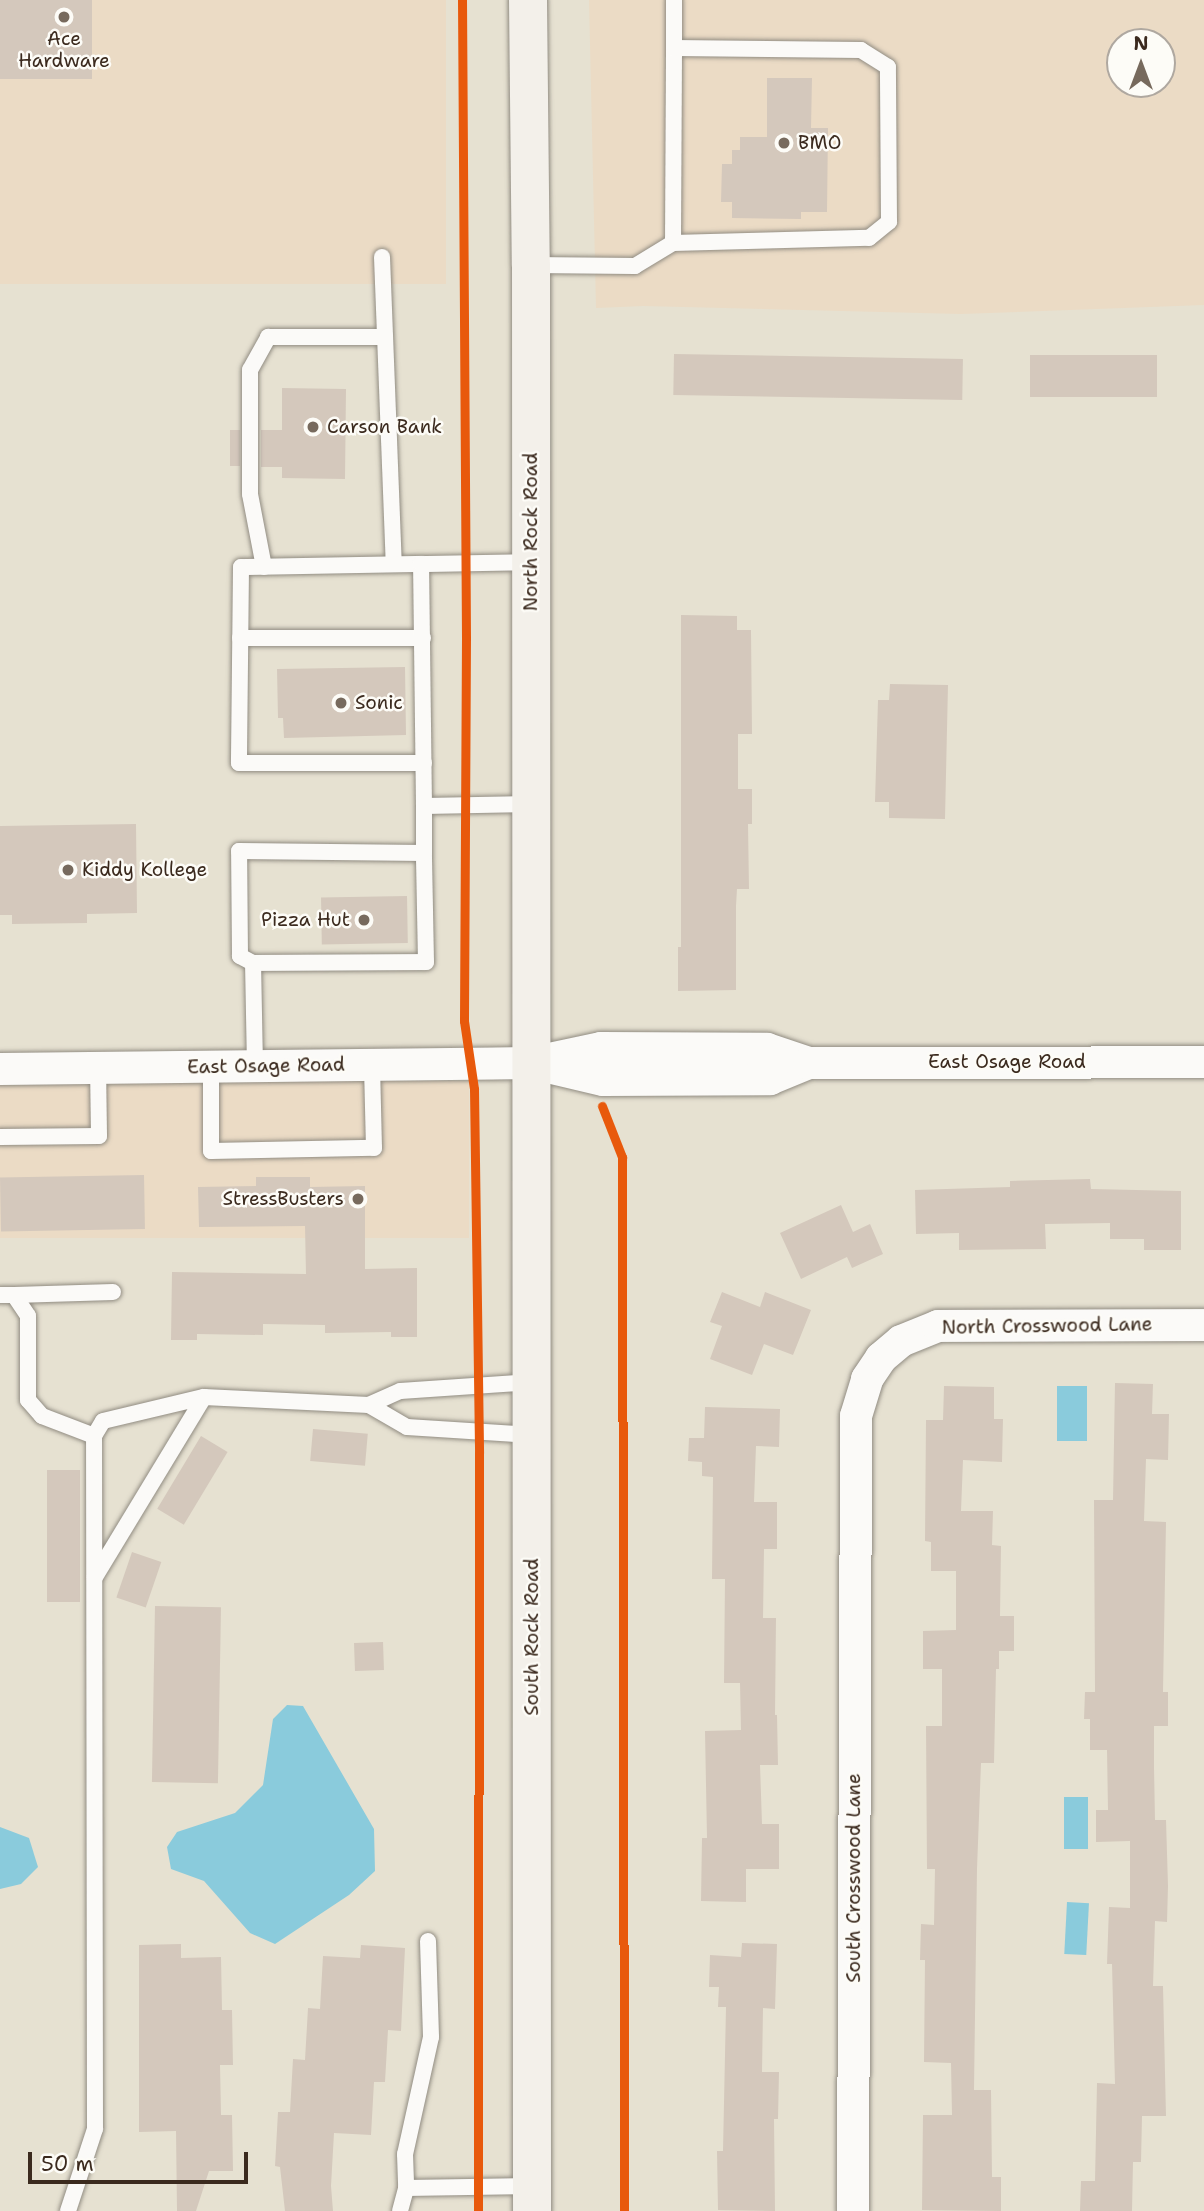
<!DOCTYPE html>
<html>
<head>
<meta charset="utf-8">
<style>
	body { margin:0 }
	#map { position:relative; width:1204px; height:2211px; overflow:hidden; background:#e6e1d1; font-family:"Shantell Sans",sans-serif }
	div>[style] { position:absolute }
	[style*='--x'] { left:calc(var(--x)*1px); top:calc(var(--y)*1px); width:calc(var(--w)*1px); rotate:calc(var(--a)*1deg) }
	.built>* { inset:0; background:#ebdbc5; transform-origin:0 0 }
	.water>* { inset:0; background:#8acbdc; transform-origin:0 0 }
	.building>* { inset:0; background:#d4c8bc; transform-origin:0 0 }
	.roads { filter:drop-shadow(0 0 2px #918c82) drop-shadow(0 0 2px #918c82) }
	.lane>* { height:16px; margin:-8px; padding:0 8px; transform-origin:8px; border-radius:8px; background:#fbfaf8 }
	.street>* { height:32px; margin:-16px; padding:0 16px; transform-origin:16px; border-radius:16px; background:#fbfaf8 }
	.secondary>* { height:38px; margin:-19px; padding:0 19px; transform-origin:19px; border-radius:19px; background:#f3f0ea }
	.cycleway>* { height:9px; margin:-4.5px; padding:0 4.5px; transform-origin:4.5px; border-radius:4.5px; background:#e8590c }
	.dots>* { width:19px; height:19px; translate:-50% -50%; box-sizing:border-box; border:4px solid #fdfcf7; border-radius:50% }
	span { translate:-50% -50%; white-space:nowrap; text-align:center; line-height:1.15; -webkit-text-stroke:5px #fdfcf7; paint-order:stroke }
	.poi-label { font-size:19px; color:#3b2a1e }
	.left { translate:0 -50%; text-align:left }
	.right { translate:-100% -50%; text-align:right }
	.street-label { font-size:19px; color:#3b2a1e }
	.north { position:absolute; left:1106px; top:28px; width:70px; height:70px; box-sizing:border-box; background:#fdfcf7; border:2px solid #afa8a0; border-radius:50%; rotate:0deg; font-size:19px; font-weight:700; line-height:28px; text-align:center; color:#3b2a1e }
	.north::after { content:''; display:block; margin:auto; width:24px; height:32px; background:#776a5d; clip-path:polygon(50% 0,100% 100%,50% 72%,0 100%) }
	.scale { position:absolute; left:28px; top:2152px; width:220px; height:32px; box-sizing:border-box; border:4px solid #3b2a1e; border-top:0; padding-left:9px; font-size:21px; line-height:24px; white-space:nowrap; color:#3b2a1e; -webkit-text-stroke:5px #fdfcf7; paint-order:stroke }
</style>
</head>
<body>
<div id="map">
	<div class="built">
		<div style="left:0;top:0;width:446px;height:284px"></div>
		<div style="clip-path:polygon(evenodd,589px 0,1204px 0,1204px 305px,961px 314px,643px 306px,596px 308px,589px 0,1120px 42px,1162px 42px,1162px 84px,1120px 84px,1120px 42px)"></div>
		<div style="left:469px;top:1081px;width:157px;height:469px;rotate:90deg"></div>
	</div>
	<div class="water">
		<div style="left:1057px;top:1386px;width:30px;height:55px"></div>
		<div style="clip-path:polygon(287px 1705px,303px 1706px,374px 1829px,375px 1871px,349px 1895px,275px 1944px,250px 1933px,204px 1881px,171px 1869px,167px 1847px,177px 1832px,235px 1813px,263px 1785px,273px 1719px)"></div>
		<div style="left:1064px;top:1797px;width:24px;height:52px"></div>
		<div style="clip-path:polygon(0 1827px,29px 1838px,38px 1867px,21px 1884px,0 1889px)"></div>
		<div style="left:1067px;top:1902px;width:22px;height:52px;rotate:3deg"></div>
	</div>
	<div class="building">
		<div style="left:0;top:0;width:92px;height:79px"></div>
		<div style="clip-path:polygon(767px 78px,812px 78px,811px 128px,828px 128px,827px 212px,801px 212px,801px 219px,732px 218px,732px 202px,721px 202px,722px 164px,732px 164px,732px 150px,740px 150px,740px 137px,767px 137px)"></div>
		<div style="left:674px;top:354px;width:289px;height:41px;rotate:1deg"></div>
		<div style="left:1157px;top:355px;width:42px;height:127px;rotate:90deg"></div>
		<div style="clip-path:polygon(282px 388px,346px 389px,345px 479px,282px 478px,282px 467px,261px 467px,261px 430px,282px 430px)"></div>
		<div style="left:230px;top:430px;width:10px;height:36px"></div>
		<div style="clip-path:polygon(681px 615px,737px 616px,737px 630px,751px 630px,752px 734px,738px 734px,738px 789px,752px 789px,752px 824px,748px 824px,749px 889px,737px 889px,736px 906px,736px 990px,678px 991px,678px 947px,681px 947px)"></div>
		<div style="clip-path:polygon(405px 667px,406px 735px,284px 738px,283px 718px,278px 718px,277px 669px)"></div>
		<div style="clip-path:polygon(890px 684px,948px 685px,945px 819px,889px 818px,889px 802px,875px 802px,878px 700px,889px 700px)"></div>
		<div style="clip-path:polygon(136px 824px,137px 913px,87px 914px,87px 923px,12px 924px,12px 915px,0 915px,0 826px)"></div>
		<div style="left:407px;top:896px;width:47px;height:86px;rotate:89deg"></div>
		<div style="left:144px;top:1175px;width:54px;height:144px;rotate:89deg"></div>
		<div style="clip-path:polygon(256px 1177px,310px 1177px,310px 1187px,365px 1186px,365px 1269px,417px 1268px,417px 1337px,391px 1337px,391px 1332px,325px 1333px,325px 1325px,263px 1324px,263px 1335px,197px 1334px,197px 1340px,171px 1340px,172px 1272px,306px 1274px,305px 1226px,199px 1227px,198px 1187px,256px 1186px)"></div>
		<div style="clip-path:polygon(1090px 1179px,1091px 1189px,1181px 1191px,1181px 1250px,1144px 1250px,1144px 1239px,1110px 1239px,1110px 1223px,1045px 1224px,1046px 1249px,959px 1250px,959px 1233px,916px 1234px,915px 1190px,1010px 1187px,1010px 1181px)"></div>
		<div style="clip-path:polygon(841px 1205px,853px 1232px,870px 1224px,883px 1254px,852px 1268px,847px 1257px,801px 1279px,780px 1233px)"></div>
		<div style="clip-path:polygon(722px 1292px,760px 1307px,765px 1292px,811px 1310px,793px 1355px,764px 1344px,752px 1375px,710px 1359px,722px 1326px,710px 1322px)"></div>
		<div style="clip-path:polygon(1115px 1383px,1153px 1384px,1152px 1414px,1169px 1414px,1168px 1460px,1146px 1459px,1144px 1521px,1166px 1522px,1163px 1692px,1168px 1692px,1168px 1726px,1154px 1726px,1154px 1767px,1155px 1820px,1166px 1820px,1168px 1886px,1167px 1922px,1155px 1921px,1153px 1986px,1163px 1986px,1166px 2116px,1142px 2116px,1141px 2162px,1133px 2162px,1132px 2211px,1080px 2211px,1081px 2181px,1095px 2181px,1097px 2083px,1115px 2084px,1112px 1964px,1107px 1964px,1109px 1907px,1130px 1908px,1130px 1841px,1096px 1842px,1096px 1810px,1108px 1810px,1107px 1750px,1090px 1750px,1090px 1719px,1084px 1719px,1085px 1692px,1095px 1692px,1094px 1500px,1113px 1500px)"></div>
		<div style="clip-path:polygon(944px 1386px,994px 1387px,994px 1419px,1003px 1419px,1002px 1462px,963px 1460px,961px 1511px,993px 1511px,992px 1545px,1001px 1546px,1000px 1616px,1014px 1616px,1014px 1651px,999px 1651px,999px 1669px,996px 1669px,994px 1763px,981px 1763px,977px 1869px,974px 2090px,991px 2090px,992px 2177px,1001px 2177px,1001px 2211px,922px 2210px,923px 2115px,952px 2115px,951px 2063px,924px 2062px,925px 1960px,920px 1960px,921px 1924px,934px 1925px,935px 1869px,927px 1869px,926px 1726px,942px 1726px,942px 1669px,923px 1669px,923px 1631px,956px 1630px,956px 1571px,931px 1571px,931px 1542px,925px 1541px,926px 1420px,943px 1420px)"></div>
		<div style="clip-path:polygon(705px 1407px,780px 1409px,779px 1447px,756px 1446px,754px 1502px,777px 1502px,777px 1549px,764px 1549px,763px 1618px,776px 1618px,775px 1715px,777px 1715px,778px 1765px,760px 1765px,762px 1824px,779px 1824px,779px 1869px,746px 1869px,746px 1902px,701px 1901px,702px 1838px,707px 1838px,705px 1731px,741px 1730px,740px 1683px,724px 1683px,725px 1579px,712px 1579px,713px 1477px,702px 1476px,702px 1462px,688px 1461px,689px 1438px,704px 1438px)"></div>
		<div style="left:313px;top:1429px;width:55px;height:32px;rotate:5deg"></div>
		<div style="left:201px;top:1436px;width:31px;height:85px;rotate:31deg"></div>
		<div style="left:47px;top:1470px;width:33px;height:132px"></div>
		<div style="left:132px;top:1552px;width:31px;height:48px;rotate:19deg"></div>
		<div style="left:155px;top:1606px;width:66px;height:176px;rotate:1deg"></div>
		<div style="left:383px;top:1642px;width:28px;height:29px;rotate:88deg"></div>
		<div style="clip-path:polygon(742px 1943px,777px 1944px,775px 2009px,763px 2008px,762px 2072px,779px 2072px,778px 2119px,774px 2119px,775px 2211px,718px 2210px,717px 2151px,723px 2151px,726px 2007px,718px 2007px,719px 1987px,709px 1987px,710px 1955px,741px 1957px)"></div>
		<div style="clip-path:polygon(181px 1944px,181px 1958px,221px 1957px,222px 2010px,232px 2010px,233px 2065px,220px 2065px,221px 2115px,232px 2115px,233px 2171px,209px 2171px,196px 2211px,177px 2211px,176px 2131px,139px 2132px,139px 1945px)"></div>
		<div style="clip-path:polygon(361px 1945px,405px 1948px,401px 2031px,388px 2030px,385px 2082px,374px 2082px,371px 2135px,334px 2133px,331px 2186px,333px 2211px,285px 2211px,280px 2167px,275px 2166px,278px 2112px,290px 2112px,293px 2059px,305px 2060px,308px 2008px,320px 2009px,323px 1956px,360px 1958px)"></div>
	</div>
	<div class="roads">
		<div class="lane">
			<div style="--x:673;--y:243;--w:195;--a:-89.7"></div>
			<div style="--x:382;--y:257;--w:307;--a:87.8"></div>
			<div style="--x:531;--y:265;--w:104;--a:0.6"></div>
			<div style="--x:635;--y:266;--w:44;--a:-31.2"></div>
			<div style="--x:673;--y:243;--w:196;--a:-1.5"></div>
			<div style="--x:869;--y:238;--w:26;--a:-39"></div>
			<div style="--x:889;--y:222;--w:155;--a:-90.4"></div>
			<div style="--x:888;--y:67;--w:32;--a:-148"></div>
			<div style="--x:861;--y:50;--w:187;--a:-179.4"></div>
			<div style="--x:674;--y:48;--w:48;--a:-90"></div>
			<div style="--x:421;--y:564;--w:180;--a:179"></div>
			<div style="--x:241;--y:567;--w:196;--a:90.6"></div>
			<div style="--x:239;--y:763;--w:185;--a:0"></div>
			<div style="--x:264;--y:567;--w:74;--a:-100.9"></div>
			<div style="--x:250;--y:494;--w:124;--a:-90"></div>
			<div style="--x:250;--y:370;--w:38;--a:-61"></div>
			<div style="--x:268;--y:337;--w:117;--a:0"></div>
			<div style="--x:240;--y:638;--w:183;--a:0"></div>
			<div style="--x:424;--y:806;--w:242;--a:-90.7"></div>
			<div style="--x:421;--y:564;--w:110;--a:-1"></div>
			<div style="--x:253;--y:963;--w:173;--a:-0.3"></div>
			<div style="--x:426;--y:962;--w:109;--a:-91.1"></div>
			<div style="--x:255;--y:1066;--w:103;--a:-91.1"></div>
			<div style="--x:253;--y:963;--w:15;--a:-152"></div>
			<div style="--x:240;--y:956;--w:105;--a:-90.5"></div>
			<div style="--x:239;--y:851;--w:185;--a:0.6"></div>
			<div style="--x:424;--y:853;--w:47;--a:-90"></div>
			<div style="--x:424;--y:806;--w:107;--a:-1.1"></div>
			<div style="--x:211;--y:1068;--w:83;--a:90"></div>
			<div style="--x:211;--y:1151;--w:163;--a:-1.1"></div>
			<div style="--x:374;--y:1148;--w:83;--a:-91.4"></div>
			<div style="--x:0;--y:1137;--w:99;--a:-0.6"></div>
			<div style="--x:99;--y:1136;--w:68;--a:-90.8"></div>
			<div style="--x:0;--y:1295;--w:14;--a:0"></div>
			<div style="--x:14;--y:1295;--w:25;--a:56"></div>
			<div style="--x:28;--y:1316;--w:84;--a:90"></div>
			<div style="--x:28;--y:1400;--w:21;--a:49"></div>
			<div style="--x:42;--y:1416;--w:56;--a:21"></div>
			<div style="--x:14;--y:1295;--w:99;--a:-1.7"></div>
			<div style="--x:532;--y:1382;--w:132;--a:176.1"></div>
			<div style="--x:400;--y:1391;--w:34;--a:156"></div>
			<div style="--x:369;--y:1405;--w:44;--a:30.1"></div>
			<div style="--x:407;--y:1427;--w:125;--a:3.7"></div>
			<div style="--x:95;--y:1577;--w:210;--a:-58.8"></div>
			<div style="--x:428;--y:1941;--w:96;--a:88.2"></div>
			<div style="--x:431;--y:2037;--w:120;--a:102.5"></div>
			<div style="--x:405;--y:2154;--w:34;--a:88"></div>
			<div style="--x:406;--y:2188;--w:126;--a:-0.9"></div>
			<div style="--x:68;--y:2211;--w:86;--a:-71.8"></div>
			<div style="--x:95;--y:2129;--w:693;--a:-90.08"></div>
			<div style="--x:94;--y:1436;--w:17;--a:-59"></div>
			<div style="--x:103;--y:1421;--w:104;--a:-13.4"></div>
			<div style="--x:204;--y:1397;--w:165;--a:2.8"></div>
			<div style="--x:400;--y:2211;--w:24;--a:-75"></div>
		</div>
		<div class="street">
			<div style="--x:539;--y:1065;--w:66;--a:13.2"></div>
			<div style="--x:603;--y:1080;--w:167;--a:-0.3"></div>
			<div style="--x:770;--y:1079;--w:42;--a:-22.3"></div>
			<div style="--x:0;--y:1069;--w:531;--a:-0.65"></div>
			<div style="--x:531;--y:1063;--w:72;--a:-12.1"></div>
			<div style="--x:601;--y:1048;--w:166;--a:0.3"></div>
			<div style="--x:767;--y:1049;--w:44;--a:18.4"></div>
			<div style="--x:809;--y:1063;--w:395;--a:-0.1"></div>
			<div style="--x:853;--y:2211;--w:795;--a:-89.78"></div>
			<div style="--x:856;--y:1416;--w:39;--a:-73"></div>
			<div style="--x:867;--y:1379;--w:25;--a:-56"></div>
			<div style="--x:881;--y:1358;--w:26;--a:-40"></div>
			<div style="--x:901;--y:1341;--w:40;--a:-22"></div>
			<div style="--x:938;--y:1326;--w:266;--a:-0.2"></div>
		</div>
		<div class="secondary">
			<div style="--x:528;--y:0;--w:265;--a:89.4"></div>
			<div style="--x:531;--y:265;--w:1946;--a:89.97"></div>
		</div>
	</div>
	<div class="cycleway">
		<div style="--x:462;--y:0;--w:638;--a:89.64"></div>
		<div style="--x:466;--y:638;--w:383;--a:90.3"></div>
		<div style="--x:464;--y:1021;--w:69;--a:81.6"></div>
		<div style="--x:474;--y:1089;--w:364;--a:89.2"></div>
		<div style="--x:479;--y:1453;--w:758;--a:90.08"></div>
		<div style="--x:602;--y:1106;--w:55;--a:68.6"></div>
		<div style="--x:622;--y:1157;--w:1054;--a:89.89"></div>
	</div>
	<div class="dots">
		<div style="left:64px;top:17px;background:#776a5d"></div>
		<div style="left:784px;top:143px;background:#776a5d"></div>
		<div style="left:313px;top:427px;background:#776a5d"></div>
		<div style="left:341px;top:703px;background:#776a5d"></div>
		<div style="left:68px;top:870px;background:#776a5d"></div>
		<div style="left:364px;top:920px;background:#776a5d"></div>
		<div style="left:358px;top:1199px;background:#776a5d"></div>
	</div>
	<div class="poi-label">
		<span style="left:64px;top:50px">Ace<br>Hardware</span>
		<span class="left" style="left:798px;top:143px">BMO</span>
		<span class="left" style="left:327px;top:427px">Carson Bank</span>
		<span class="left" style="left:355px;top:703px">Sonic</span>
		<span class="left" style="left:82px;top:870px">Kiddy Kollege</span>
		<span class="right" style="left:350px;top:920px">Pizza Hut</span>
		<span class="right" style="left:344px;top:1199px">StressBusters</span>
	</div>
	<div class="street-label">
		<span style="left:531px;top:532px;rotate:-90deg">North Rock Road</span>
		<span style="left:1007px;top:1062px">East Osage Road</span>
		<span style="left:266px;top:1066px;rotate:-1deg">East Osage Road</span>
		<span style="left:1047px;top:1326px;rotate:-1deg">North Crosswood Lane</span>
		<span style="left:532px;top:1637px;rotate:-90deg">South Rock Road</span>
		<span style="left:854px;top:1878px;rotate:-90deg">South Crosswood Lane</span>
	</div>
	<div class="north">N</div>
	<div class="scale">50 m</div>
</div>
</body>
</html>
